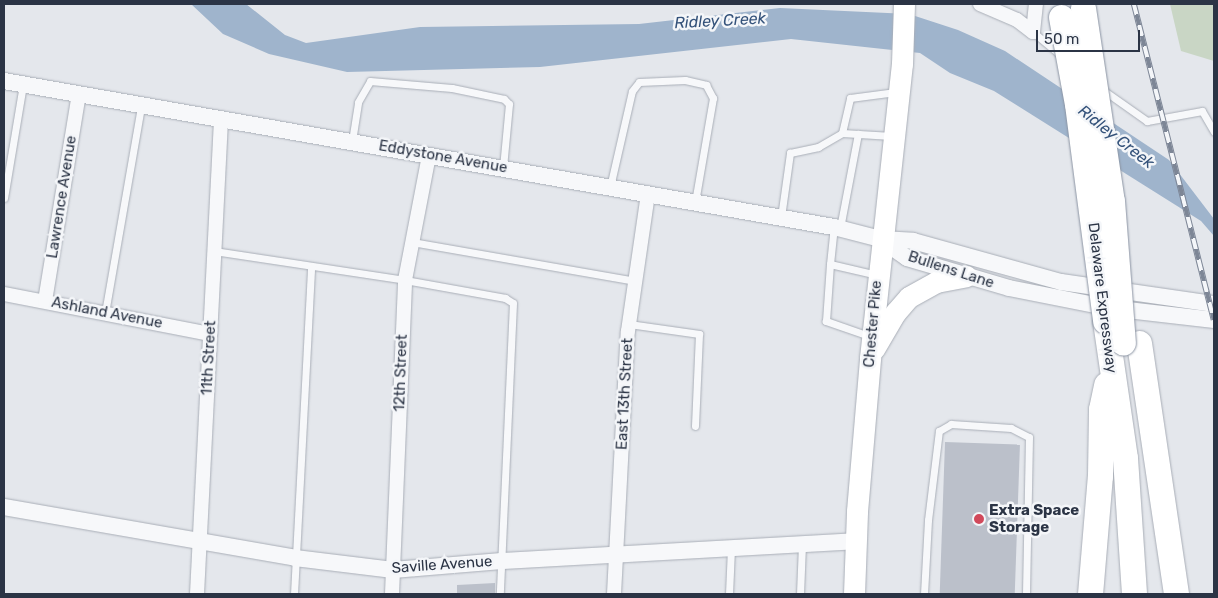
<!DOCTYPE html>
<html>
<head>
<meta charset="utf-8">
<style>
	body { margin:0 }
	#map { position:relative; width:1218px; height:598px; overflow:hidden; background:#e4e7ec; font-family:Rubik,sans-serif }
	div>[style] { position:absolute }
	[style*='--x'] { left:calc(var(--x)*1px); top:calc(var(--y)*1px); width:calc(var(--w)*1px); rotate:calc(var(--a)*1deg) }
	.green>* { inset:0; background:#c9d6c5 }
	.water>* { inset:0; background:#9fb4cc }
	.building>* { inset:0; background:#bbc0ca; transform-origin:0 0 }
	.roads { filter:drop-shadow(0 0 1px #a9aeb7) drop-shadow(0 0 1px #a9aeb7) }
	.service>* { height:7px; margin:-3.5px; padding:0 3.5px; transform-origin:3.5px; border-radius:3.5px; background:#f7f8fa }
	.minor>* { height:14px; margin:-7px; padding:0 7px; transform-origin:7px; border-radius:7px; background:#f7f8fa }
	.tertiary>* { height:16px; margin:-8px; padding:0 8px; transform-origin:8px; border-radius:8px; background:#f7f8fa }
	.primary>* { height:21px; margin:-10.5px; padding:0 10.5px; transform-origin:10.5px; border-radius:10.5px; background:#fff }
	.motorway>* { height:25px; margin:-12.5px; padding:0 12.5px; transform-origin:12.5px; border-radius:12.5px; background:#fff }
	.rail>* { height:5.5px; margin-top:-2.75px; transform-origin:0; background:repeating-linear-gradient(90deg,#f4f6f9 0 11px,#7d8696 0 22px); box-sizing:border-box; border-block:1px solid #7d8696 }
	.bridges { filter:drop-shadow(0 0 1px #8b94a3) drop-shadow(0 0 1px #8b94a3) }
	.motorway-bridge>* { height:25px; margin:-12.5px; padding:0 12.5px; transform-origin:12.5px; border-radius:12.5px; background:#fff }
	.dots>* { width:14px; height:14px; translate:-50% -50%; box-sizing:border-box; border:2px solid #f4f6f9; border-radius:50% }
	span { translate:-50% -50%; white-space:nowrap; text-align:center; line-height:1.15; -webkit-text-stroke:5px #f4f6f9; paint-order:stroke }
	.street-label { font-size:15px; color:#2b3445 }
	.poi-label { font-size:15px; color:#2b3445; font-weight:700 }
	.left { translate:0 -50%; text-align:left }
	.water-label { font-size:16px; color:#34527a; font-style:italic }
	.frame { position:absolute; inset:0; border:5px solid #2b3445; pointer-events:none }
	.scale { position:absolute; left:1036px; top:30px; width:104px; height:22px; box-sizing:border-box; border:2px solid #2b3445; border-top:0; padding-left:6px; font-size:15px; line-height:18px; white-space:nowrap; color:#2b3445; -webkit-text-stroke:4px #f4f6f9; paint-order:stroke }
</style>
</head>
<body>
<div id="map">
	<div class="green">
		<div style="clip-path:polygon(1170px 4px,1214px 4px,1214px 61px,1181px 51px)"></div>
	</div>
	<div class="water">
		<div style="clip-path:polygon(191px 4px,246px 4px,285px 35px,306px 43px,420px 27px,639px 24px,780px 8px,909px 14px,958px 30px,1005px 51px,1169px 160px,1214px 219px,1214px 236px,1201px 221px,994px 91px,950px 73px,920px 53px,791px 39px,540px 67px,347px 72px,269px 54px,223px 34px)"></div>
	</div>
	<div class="building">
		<div style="left:945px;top:442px;width:75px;height:152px;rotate:2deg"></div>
		<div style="clip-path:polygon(495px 583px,495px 594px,457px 594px,457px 585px)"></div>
	</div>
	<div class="roads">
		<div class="service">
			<div style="--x:1033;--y:32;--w:38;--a:40"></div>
			<div style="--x:1103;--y:90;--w:54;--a:35.2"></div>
			<div style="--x:1147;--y:121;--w:56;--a:-10.3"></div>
			<div style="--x:1202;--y:111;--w:24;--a:60"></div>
			<div style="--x:842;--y:133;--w:36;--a:-77"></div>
			<div style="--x:850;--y:98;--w:46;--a:-7.4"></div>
			<div style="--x:352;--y:141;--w:39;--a:-81"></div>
			<div style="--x:358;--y:102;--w:24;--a:-60"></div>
			<div style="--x:370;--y:81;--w:82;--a:4.9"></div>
			<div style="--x:452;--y:88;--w:53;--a:11.9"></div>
			<div style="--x:504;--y:99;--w:7;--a:45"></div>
			<div style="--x:509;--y:104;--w:64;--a:95.4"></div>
			<div style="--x:610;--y:187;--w:98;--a:-77.1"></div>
			<div style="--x:632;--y:91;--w:11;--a:-52"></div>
			<div style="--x:639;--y:82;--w:46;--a:-2.5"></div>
			<div style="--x:685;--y:80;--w:22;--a:13"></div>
			<div style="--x:706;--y:85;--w:15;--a:62"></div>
			<div style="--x:713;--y:98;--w:106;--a:99.8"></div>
			<div style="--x:4;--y:198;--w:115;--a:-80.5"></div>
			<div style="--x:781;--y:217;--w:65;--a:-82"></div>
			<div style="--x:790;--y:153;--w:29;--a:-12"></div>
			<div style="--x:818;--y:147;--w:28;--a:-30"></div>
			<div style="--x:842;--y:133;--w:50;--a:3.4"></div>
			<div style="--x:840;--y:228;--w:96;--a:-79.2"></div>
			<div style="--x:412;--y:242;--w:227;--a:9.9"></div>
			<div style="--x:214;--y:251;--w:193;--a:8.6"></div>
			<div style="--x:405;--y:280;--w:102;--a:10.2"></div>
			<div style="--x:505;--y:298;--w:9;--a:32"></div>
			<div style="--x:513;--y:303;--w:291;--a:92.6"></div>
			<div style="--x:830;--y:264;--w:36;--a:-84"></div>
			<div style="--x:105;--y:313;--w:210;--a:-80.1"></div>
			<div style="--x:629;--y:324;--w:71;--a:8.1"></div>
			<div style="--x:699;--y:334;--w:92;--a:92.5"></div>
			<div style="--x:869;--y:336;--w:46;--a:-160.8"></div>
			<div style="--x:826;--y:321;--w:57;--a:-86"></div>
			<div style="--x:830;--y:264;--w:48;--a:13.2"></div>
			<div style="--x:294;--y:594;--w:328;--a:-87"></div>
			<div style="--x:729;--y:594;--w:45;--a:-87.5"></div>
			<div style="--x:800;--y:594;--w:49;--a:-87.7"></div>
			<div style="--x:924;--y:594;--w:74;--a:-86.9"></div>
			<div style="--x:928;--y:520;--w:90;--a:-83"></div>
			<div style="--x:939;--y:431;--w:14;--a:-30"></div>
			<div style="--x:951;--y:424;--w:60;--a:3.8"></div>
			<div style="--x:1011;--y:428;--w:20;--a:27"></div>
			<div style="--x:1029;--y:437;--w:157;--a:91.1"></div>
		</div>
		<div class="minor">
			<div style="--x:980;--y:4;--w:40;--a:23.4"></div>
			<div style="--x:1017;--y:20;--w:20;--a:37"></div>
			<div style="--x:1033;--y:32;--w:28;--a:-84"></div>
			<div style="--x:4;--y:294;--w:210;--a:11"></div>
			<div style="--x:45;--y:301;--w:210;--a:-80.7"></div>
			<div style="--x:197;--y:594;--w:474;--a:-87.1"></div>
			<div style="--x:392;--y:594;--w:314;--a:-87.6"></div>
			<div style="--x:405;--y:280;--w:127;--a:-79.1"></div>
			<div style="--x:614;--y:594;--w:263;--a:-87"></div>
			<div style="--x:628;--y:331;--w:138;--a:-81.7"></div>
		</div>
		<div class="tertiary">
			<div style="--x:4;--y:81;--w:843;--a:9.98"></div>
			<div style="--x:834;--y:227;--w:48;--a:14.6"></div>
			<div style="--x:880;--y:239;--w:33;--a:3"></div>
			<div style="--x:913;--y:241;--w:154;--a:15.5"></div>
			<div style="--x:1061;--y:282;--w:155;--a:8.2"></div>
			<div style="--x:880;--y:239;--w:33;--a:35"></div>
			<div style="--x:907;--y:258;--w:106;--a:16.4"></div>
			<div style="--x:1009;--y:288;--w:103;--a:11.2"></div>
			<div style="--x:1110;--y:308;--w:105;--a:6.6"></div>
			<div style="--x:4;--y:507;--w:295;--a:9.9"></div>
			<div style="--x:295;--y:558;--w:99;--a:7"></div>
			<div style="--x:393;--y:570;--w:109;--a:-4.7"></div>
			<div style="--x:502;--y:561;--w:354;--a:-3.2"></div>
		</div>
		<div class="primary">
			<div style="--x:874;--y:349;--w:42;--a:-59.7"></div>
			<div style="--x:895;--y:313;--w:21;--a:-49"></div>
			<div style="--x:909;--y:297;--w:31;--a:-29"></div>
			<div style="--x:936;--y:282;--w:31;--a:-11"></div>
			<div style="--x:854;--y:594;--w:83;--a:-87.9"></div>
			<div style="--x:857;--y:511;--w:154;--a:-85.1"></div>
			<div style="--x:870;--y:358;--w:296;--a:-83.8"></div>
			<div style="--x:902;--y:64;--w:60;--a:-88.1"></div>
		</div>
		<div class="motorway">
			<div style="--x:1105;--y:321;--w:138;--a:81.7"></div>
			<div style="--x:1125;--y:458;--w:136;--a:86.2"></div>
			<div style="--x:1139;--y:343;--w:254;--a:81.6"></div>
			<div style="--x:1090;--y:594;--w:118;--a:-85.2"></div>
			<div style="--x:1100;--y:476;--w:67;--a:-89.1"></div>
			<div style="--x:1101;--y:409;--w:25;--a:-78"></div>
		</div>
	</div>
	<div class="rail">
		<div style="--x:1134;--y:4;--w:326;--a:75.8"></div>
	</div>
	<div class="bridges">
		<div class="motorway-bridge">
			<div style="--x:1083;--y:8;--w:195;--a:81.5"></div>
			<div style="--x:1112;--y:201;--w:142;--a:85.6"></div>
			<div style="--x:1061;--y:17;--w:88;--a:79.6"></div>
			<div style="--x:1077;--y:104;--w:219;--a:82.6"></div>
		</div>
	</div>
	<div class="dots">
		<div style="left:979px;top:519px;background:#d1495b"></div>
	</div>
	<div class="street-label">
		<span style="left:443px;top:157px;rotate:10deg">Eddystone Avenue</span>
		<span style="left:62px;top:197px;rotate:-81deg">Lawrence Avenue</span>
		<span style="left:951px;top:270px;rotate:18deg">Bullens Lane</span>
		<span style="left:1102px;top:298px;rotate:83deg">Delaware Expressway</span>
		<span style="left:107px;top:313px;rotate:11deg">Ashland Avenue</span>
		<span style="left:873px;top:324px;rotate:-85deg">Chester Pike</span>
		<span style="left:209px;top:358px;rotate:-87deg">11th Street</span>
		<span style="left:401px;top:373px;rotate:-88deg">12th Street</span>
		<span style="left:625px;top:394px;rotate:-87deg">East 13th Street</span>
		<span style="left:442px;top:565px;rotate:-4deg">Saville Avenue</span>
	</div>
	<div class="poi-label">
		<span class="left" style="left:989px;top:519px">Extra Space<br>Storage</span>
	</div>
	<div class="water-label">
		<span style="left:720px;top:21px;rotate:-3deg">Ridley Creek</span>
		<span style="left:1116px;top:137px;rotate:38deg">Ridley Creek</span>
	</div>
	<div class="frame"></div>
	<div class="scale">50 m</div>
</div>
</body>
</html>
